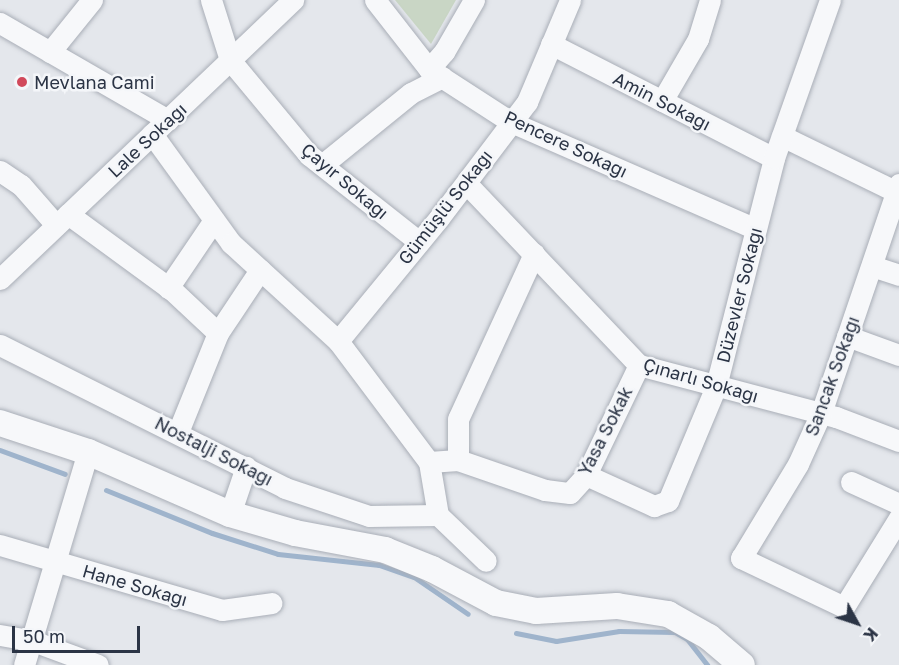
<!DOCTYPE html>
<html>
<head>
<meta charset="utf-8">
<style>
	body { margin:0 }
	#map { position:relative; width:899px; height:665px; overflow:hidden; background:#e4e7ec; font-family:"Golos Text",sans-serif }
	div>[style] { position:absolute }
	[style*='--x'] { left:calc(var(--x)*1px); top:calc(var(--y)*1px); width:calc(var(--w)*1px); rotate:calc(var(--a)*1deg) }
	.green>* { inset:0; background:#c9d6c5 }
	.stream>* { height:5px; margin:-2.5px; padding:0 2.5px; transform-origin:2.5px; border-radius:2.5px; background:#9fb4cc }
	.roads { filter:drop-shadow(0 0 2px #a9aeb7) drop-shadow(0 0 2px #a9aeb7) }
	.minor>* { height:21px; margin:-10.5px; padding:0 10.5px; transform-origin:10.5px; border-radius:10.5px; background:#f7f8fa }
	.tertiary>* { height:26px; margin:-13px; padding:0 13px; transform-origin:13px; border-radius:13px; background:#f7f8fa }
	.dots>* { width:16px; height:16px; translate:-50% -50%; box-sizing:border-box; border:3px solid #f4f6f9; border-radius:50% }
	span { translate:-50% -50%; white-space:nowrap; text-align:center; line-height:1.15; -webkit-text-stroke:5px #f4f6f9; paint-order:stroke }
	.poi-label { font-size:18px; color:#2b3445 }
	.left { translate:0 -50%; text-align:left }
	.street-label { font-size:18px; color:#2b3445 }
	.north { position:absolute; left:827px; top:593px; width:60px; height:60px; -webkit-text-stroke:4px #f4f6f9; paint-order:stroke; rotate:130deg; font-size:16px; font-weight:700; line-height:24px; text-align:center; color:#2b3445 }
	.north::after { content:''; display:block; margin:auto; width:21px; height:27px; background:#2b3445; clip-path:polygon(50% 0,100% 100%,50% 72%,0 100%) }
	.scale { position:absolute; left:12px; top:626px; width:128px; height:27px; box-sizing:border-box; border:3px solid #2b3445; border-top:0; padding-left:8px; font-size:18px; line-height:21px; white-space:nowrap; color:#2b3445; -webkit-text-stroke:4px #f4f6f9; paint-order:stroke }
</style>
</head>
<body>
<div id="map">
	<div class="green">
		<div style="clip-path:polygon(395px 0,456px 0,431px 44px)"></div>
	</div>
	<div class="stream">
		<div style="--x:0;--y:450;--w:69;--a:20.3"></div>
		<div style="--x:106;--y:490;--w:114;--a:22.1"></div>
		<div style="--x:212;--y:533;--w:69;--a:17.7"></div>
		<div style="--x:278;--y:554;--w:102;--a:6.2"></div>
		<div style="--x:379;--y:565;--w:37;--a:19"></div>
		<div style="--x:414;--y:577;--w:65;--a:34.4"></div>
		<div style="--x:516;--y:633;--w:41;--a:11.3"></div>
		<div style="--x:556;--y:641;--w:64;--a:-9"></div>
		<div style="--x:619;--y:631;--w:56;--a:1"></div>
		<div style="--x:675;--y:632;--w:14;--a:30"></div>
		<div style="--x:687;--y:639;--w:33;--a:52"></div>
	</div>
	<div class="roads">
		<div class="minor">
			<div style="--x:211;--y:0;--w:63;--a:72.4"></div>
			<div style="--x:230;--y:60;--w:124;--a:50.3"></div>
			<div style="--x:309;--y:155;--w:140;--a:38.3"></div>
			<div style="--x:375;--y:0;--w:88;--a:52"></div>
			<div style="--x:429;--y:69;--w:98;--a:32.9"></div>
			<div style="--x:511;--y:122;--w:267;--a:23.6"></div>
			<div style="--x:0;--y:23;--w:194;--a:30"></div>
			<div style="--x:551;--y:44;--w:250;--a:27.1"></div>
			<div style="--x:50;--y:52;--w:67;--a:-51.1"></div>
			<div style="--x:429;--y:69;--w:23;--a:-49"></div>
			<div style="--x:444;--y:52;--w:60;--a:-60"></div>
			<div style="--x:662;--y:101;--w:72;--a:-59.9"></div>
			<div style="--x:698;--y:39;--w:41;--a:-72.9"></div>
			<div style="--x:152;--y:134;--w:135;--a:54.1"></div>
			<div style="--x:231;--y:243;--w:145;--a:42.5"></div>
			<div style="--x:338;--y:341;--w:151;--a:53.1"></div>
			<div style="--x:429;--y:462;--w:54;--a:80.4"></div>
			<div style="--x:438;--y:515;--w:66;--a:43.8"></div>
			<div style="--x:782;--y:136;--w:128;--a:26"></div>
			<div style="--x:322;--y:165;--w:114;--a:-39"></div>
			<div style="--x:411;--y:93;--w:35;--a:-27"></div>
			<div style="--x:0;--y:171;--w:25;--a:34"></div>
			<div style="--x:21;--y:185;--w:53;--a:48.8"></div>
			<div style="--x:466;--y:183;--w:251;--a:46.5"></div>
			<div style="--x:639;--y:365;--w:204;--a:14.8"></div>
			<div style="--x:836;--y:417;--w:67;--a:20.9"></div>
			<div style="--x:899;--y:184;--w:242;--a:108.8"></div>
			<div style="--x:821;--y:413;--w:56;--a:114.3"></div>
			<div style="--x:798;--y:464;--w:110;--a:121.2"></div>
			<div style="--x:741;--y:558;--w:114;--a:25.4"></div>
			<div style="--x:844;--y:607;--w:105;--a:-58.3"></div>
			<div style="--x:68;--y:214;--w:129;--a:36.2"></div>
			<div style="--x:172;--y:290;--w:63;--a:43.1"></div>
			<div style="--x:218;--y:333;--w:107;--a:112"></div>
			<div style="--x:872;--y:266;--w:28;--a:18"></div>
			<div style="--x:0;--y:279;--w:405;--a:-43.6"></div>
			<div style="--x:168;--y:288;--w:82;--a:-55.9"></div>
			<div style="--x:218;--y:333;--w:76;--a:-56.3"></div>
			<div style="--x:847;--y:336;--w:55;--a:20.1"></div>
			<div style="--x:338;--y:341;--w:159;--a:-50.6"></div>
			<div style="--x:439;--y:218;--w:146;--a:-52.8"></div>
			<div style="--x:527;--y:102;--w:111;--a:-67.1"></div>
			<div style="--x:0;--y:345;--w:319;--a:26.6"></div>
			<div style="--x:285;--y:488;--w:89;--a:18.4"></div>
			<div style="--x:369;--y:516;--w:69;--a:-0.8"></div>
			<div style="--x:458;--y:460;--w:41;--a:-90"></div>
			<div style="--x:458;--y:419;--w:182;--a:-65.3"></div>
			<div style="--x:429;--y:462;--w:29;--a:-4"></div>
			<div style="--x:458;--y:460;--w:92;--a:19"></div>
			<div style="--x:545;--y:490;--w:25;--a:7"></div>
			<div style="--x:570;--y:493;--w:24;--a:-48"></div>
			<div style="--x:586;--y:475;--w:122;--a:-64.3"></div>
			<div style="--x:586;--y:475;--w:75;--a:24.5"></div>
			<div style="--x:654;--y:506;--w:15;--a:-20"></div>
			<div style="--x:668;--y:501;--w:125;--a:-67.3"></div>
			<div style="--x:716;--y:386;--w:235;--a:-75.7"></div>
			<div style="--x:774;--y:158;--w:168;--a:-70.5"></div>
			<div style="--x:851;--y:482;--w:53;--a:24.6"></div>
			<div style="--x:230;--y:514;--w:50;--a:-71.2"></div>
			<div style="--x:0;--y:545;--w:231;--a:16.3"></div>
			<div style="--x:222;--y:610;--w:50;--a:-8"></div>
			<div style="--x:0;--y:635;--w:34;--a:10"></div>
			<div style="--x:33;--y:641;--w:69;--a:20.3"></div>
			<div style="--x:24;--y:665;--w:222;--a:-73.3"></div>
		</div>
		<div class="tertiary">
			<div style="--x:0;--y:423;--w:93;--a:18.2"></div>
			<div style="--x:88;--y:452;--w:155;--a:23.6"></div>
			<div style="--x:230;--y:514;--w:68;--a:16.3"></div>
			<div style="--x:295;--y:533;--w:92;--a:10.7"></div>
			<div style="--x:385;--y:550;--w:51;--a:22"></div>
			<div style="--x:432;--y:569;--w:72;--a:28"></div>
			<div style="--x:496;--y:603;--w:41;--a:11.3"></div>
			<div style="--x:536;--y:611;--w:81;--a:-3.5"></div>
			<div style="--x:617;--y:606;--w:52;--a:8.9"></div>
			<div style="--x:668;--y:614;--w:47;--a:29.3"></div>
			<div style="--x:709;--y:637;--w:43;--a:40.3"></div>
		</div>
	</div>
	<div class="dots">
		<div style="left:22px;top:82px;background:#d1495b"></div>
	</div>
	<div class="poi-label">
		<span class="left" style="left:34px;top:82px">Mevlana Cami</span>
	</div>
	<div class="street-label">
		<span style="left:662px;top:101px;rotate:27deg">Amin Sokağı</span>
		<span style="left:147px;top:140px;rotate:-43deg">Lale Sokağı</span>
		<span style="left:566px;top:144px;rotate:25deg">Pencere Sokağı</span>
		<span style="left:345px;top:181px;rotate:40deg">Çayır Sokağı</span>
		<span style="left:445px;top:207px;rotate:-52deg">Gümüşlü Sokağı</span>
		<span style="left:739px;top:295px;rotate:-76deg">Düzevler Sokağı</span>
		<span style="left:832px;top:376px;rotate:-70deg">Sancak Sokağı</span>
		<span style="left:701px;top:380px;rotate:16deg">Çınarlı Sokağı</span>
		<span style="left:605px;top:431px;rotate:-63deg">Yasa Sokak</span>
		<span style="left:214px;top:451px;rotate:27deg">Nostalji Sokağı</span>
		<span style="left:135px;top:585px;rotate:16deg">Hane Sokağı</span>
	</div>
	<div class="north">K</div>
	<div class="scale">50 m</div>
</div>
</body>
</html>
